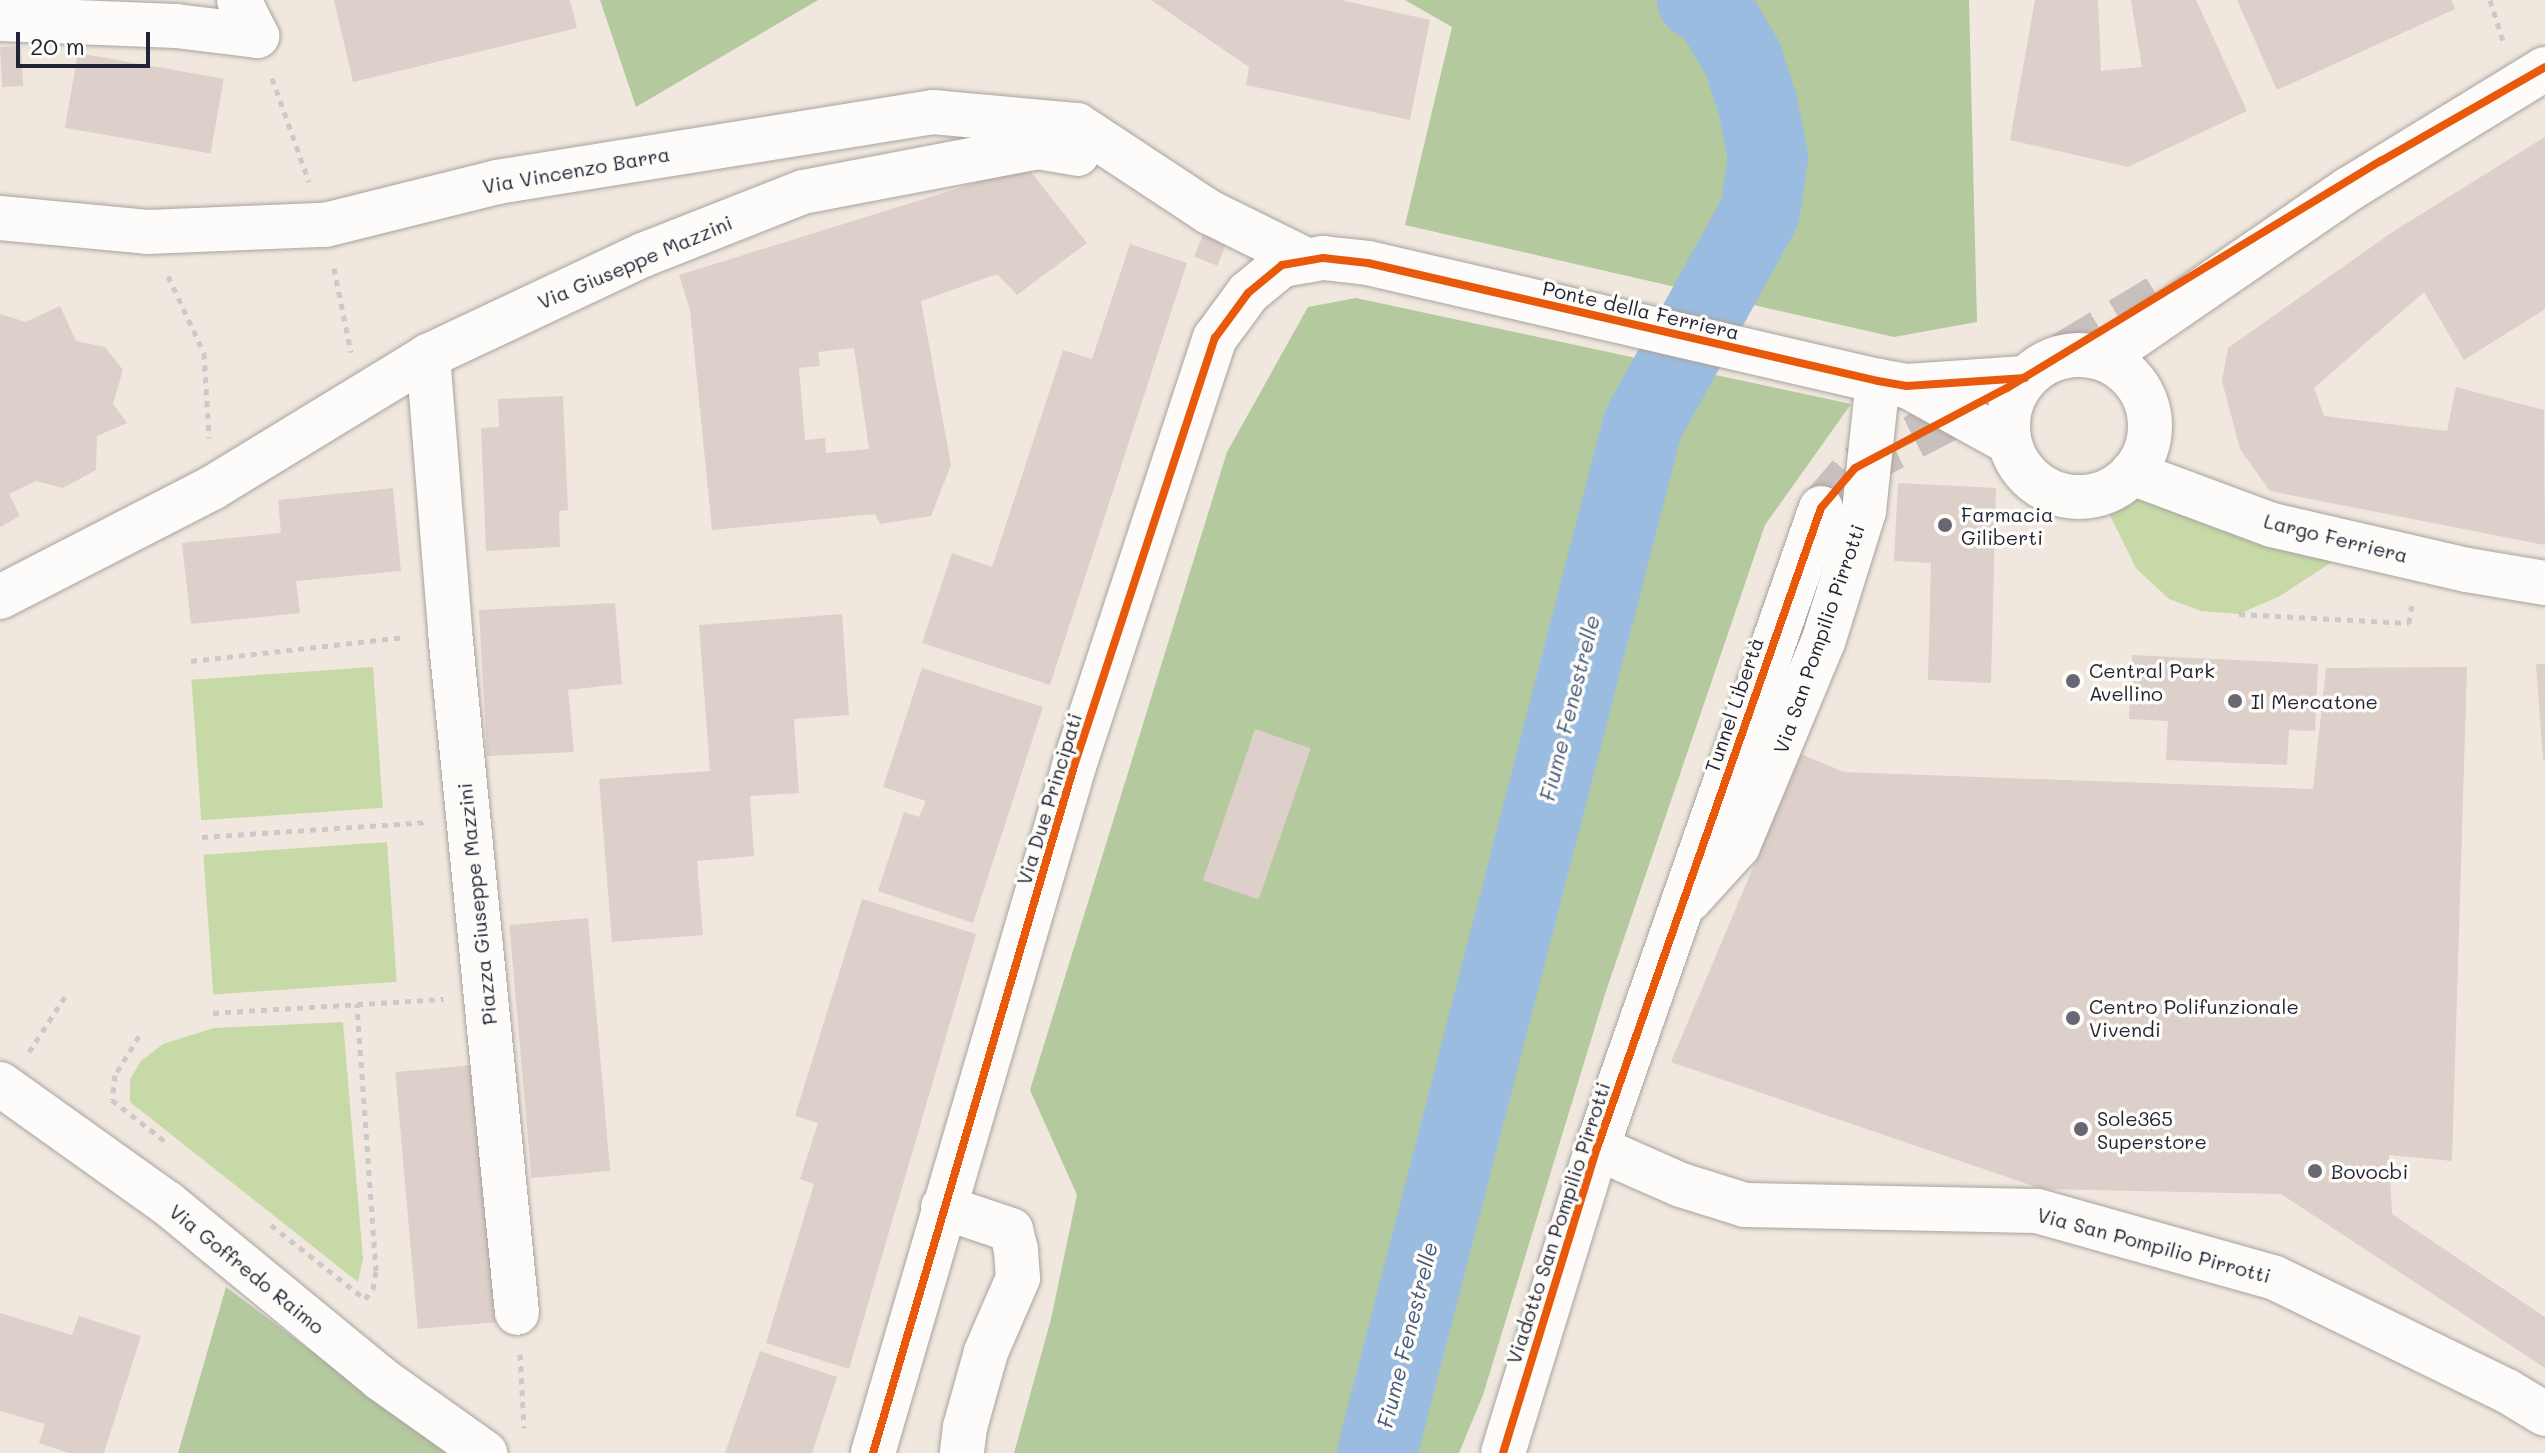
<!DOCTYPE html>
<html>
<head>
<meta charset="utf-8">
<style>
	body { margin:0 }
	#map { position:relative; width:2545px; height:1453px; overflow:hidden; background:#f0e8de; font-family:Mali,sans-serif }
	div>[style] { position:absolute }
	[style*='--x'] { left:calc(var(--x)*1px); top:calc(var(--y)*1px); width:calc(var(--w)*1px); rotate:calc(var(--a)*1deg) }
	.green>* { inset:0; background:#c6d9a6; transform-origin:0 0 }
	.forest>* { inset:0; background:#b4c99d }
	.river>* { height:80px; margin:-40px; padding:0 40px; transform-origin:40px; border-radius:40px; background:#9bbce1 }
	.building>* { inset:0; background:#ddcfc9; transform-origin:0 0 }
	.minor-tunnel>* { height:44px; margin-top:-22px; transform-origin:0; background:repeating-linear-gradient(90deg,#c7c0bd 0 44px,transparent 0 66px) }
	.path>* { height:5px; margin-top:-2.5px; transform-origin:0; background:repeating-linear-gradient(90deg,#cbc9c9 0 6px,transparent 0 12px) }
	.roads { filter:drop-shadow(0 0 2px #a8a3a0) drop-shadow(0 0 2px #a8a3a0) }
	.minor>* { height:44px; margin:-22px; padding:0 22px; transform-origin:22px; border-radius:22px; background:#fdfcfa }
	.minor>.ring { margin:-22px; padding:0; box-sizing:content-box; background:none; border:44px solid #fdfcfa; border-radius:50% }
	.cycleway>* { height:8px; margin:-4px; padding:0 4px; transform-origin:4px; border-radius:4px; background:#e8590c }
	.dots>* { width:22px; height:22px; translate:-50% -50%; box-sizing:border-box; border:4px solid #fdfcf7; border-radius:50% }
	span { translate:-50% -50%; white-space:nowrap; text-align:center; line-height:1.15; -webkit-text-stroke:7px #fdfcf7; paint-order:stroke }
	.street-label { font-size:20px; color:#22223b }
	.poi-label { font-size:20px; color:#22223b }
	.left { translate:0 -50%; text-align:left }
	.water-label { font-size:22px; color:#44587e; font-style:italic }
	.scale { position:absolute; left:16px; top:32px; width:134px; height:36px; box-sizing:border-box; border:4px solid #22223b; border-top:0; padding-left:10px; font-size:24px; line-height:28px; white-space:nowrap; color:#22223b; -webkit-text-stroke:6px #fdfcf7; paint-order:stroke }
</style>
</head>
<body>
<div id="map">
	<div class="green">
		<div style="clip-path:polygon(2123px 484px,2358px 545px,2280px 596px,2239px 614px,2201px 611px,2169px 599px,2136px 568px,2100px 495px)"></div>
		<div style="left:373px;top:667px;width:141px;height:182px;rotate:86deg"></div>
		<div style="left:387px;top:842px;width:140px;height:184px;rotate:86deg"></div>
		<div style="clip-path:polygon(343px 1022px,363px 1259px,358px 1282px,130px 1102px,130px 1079px,141px 1061px,163px 1044px,214px 1028px)"></div>
	</div>
	<div class="forest">
		<div style="clip-path:polygon(600px 0,818px 0,636px 107px)"></div>
		<div style="clip-path:polygon(1405px 0,1969px 0,1977px 322px,1894px 337px,1405px 225px,1452px 27px)"></div>
		<div style="clip-path:polygon(1356px 298px,1851px 404px,1765px 525px,1605px 994px,1483px 1395px,1459px 1453px,1014px 1453px,1051px 1319px,1077px 1195px,1030px 1090px,1227px 452px,1308px 307px)"></div>
		<div style="clip-path:polygon(226px 1287px,447px 1453px,178px 1453px)"></div>
	</div>
	<div class="river">
		<div style="--x:1377;--y:1453;--w:1063;--a:-75.51"></div>
		<div style="--x:1643;--y:424;--w:242;--a:-61.1"></div>
		<div style="--x:1760;--y:212;--w:56;--a:-81.7"></div>
		<div style="--x:1768;--y:157;--w:52;--a:-101.1"></div>
		<div style="--x:1758;--y:106;--w:49;--a:-107.7"></div>
		<div style="--x:1743;--y:59;--w:59;--a:-120.5"></div>
		<div style="--x:1713;--y:8;--w:18;--a:-153"></div>
	</div>
	<div class="building">
		<div style="clip-path:polygon(334px 0,570px 0,577px 28px,353px 82px)"></div>
		<div style="clip-path:polygon(1151px 0,1341px 0,1430px 20px,1410px 120px,1246px 85px,1249px 67px)"></div>
		<div style="clip-path:polygon(2035px 0,2098px 0,2101px 71px,2142px 67px,2131px 0,2196px 0,2247px 111px,2128px 167px,2010px 140px)"></div>
		<div style="clip-path:polygon(2237px 0,2451px 0,2455px 9px,2277px 90px)"></div>
		<div style="left:21px;top:46px;width:40px;height:21px;rotate:87deg"></div>
		<div style="left:78px;top:53px;width:148px;height:76px;rotate:10deg"></div>
		<div style="clip-path:polygon(2545px 137px,2545px 309px,2464px 360px,2424px 292px,2314px 388px,2324px 416px,2447px 431px,2456px 387px,2544px 410px,2545px 545px,2270px 491px,2240px 449px,2222px 381px,2228px 348px,2394px 231px)"></div>
		<div style="clip-path:polygon(evenodd,1027px 167px,1087px 243px,1017px 295px,997px 274px,921px 301px,951px 465px,931px 516px,880px 524px,875px 514px,712px 530px,690px 310px,679px 275px,1027px 167px,854px 348px,869px 449px,826px 453px,825px 438px,805px 440px,799px 368px,820px 366px,818px 352px,854px 348px)"></div>
		<div style="left:1206px;top:226px;width:25px;height:33px;rotate:21deg"></div>
		<div style="clip-path:polygon(1130px 244px,1187px 263px,1050px 685px,922px 643px,952px 553px,992px 567px,1063px 350px,1092px 359px)"></div>
		<div style="clip-path:polygon(60px 306px,76px 341px,105px 347px,123px 370px,113px 404px,127px 423px,97px 436px,96px 470px,63px 488px,36px 481px,9px 494px,20px 516px,0 527px,0 314px,26px 322px)"></div>
		<div style="clip-path:polygon(563px 396px,568px 510px,559px 511px,560px 547px,486px 551px,481px 428px,499px 427px,498px 399px)"></div>
		<div style="clip-path:polygon(1898px 483px,1996px 488px,1991px 683px,1928px 680px,1931px 563px,1894px 561px)"></div>
		<div style="clip-path:polygon(393px 488px,401px 571px,296px 581px,300px 613px,191px 624px,182px 543px,281px 533px,278px 500px)"></div>
		<div style="clip-path:polygon(615px 603px,622px 684px,568px 690px,574px 752px,487px 756px,479px 610px)"></div>
		<div style="clip-path:polygon(842px 614px,849px 715px,794px 719px,799px 793px,750px 796px,754px 856px,697px 861px,703px 935px,612px 942px,599px 779px,710px 771px,699px 625px)"></div>
		<div style="clip-path:polygon(2132px 655px,2318px 664px,2315px 731px,2289px 730px,2287px 765px,2166px 760px,2168px 721px,2129px 719px)"></div>
		<div style="clip-path:polygon(2536px 664px,2545px 664px,2545px 760px,2543px 760px)"></div>
		<div style="clip-path:polygon(2467px 667px,2452px 1161px,2389px 1155px,2392px 1214px,2545px 1317px,2545px 1368px,2281px 1194px,2042px 1189px,1671px 1062px,1801px 754px,1844px 772px,2313px 789px,2326px 668px)"></div>
		<div style="clip-path:polygon(922px 668px,1043px 707px,973px 923px,878px 891px,904px 812px,919px 817px,926px 801px,883px 787px)"></div>
		<div style="left:1255px;top:729px;width:59px;height:160px;rotate:19deg"></div>
		<div style="clip-path:polygon(862px 899px,976px 934px,849px 1369px,766px 1343px,814px 1184px,800px 1179px,818px 1123px,795px 1116px)"></div>
		<div style="left:588px;top:918px;width:254px;height:79px;rotate:85deg"></div>
		<div style="left:475px;top:1065px;width:258px;height:80px;rotate:85deg"></div>
		<div style="clip-path:polygon(0 1313px,72px 1335px,79px 1316px,141px 1336px,104px 1453px,69px 1453px,39px 1443px,45px 1424px,0 1411px)"></div>
		<div style="clip-path:polygon(760px 1351px,837px 1377px,812px 1453px,725px 1453px)"></div>
	</div>
	<div class="minor-tunnel">
		<div style="--x:1821;--y:508;--w:52;--a:-49.6"></div>
		<div style="--x:1855;--y:468;--w:172;--a:-27.8"></div>
		<div style="--x:2007;--y:388;--w:188;--a:-31.1"></div>
	</div>
	<div class="path">
		<div style="--x:2490;--y:0;--w:43;--a:72.4"></div>
		<div style="--x:272;--y:78;--w:110;--a:70.4"></div>
		<div style="--x:334;--y:268;--w:86;--a:78.6"></div>
		<div style="--x:168;--y:276;--w:85;--a:64.9"></div>
		<div style="--x:204;--y:353;--w:85;--a:86.6"></div>
		<div style="--x:2239;--y:614;--w:170;--a:3"></div>
		<div style="--x:2409;--y:623;--w:20;--a:-81"></div>
		<div style="--x:191;--y:661;--w:215;--a:-6.4"></div>
		<div style="--x:202;--y:837;--w:224;--a:-3.8"></div>
		<div style="--x:213;--y:1013;--w:231;--a:-3.5"></div>
		<div style="--x:139;--y:1036;--w:46;--a:121.6"></div>
		<div style="--x:115;--y:1075;--w:25;--a:97"></div>
		<div style="--x:112;--y:1100;--w:68;--a:37.9"></div>
		<div style="--x:29;--y:1052;--w:72;--a:-57"></div>
		<div style="--x:271;--y:1225;--w:120;--a:38.2"></div>
		<div style="--x:365;--y:1299;--w:13;--a:-51"></div>
		<div style="--x:373;--y:1289;--w:18;--a:-81"></div>
		<div style="--x:376;--y:1271;--w:268;--a:-94.1"></div>
		<div style="--x:520;--y:1354;--w:74;--a:86.9"></div>
	</div>
	<div class="roads">
		<div class="minor">
			<div style="--x:0;--y:19;--w:176;--a:2.3"></div>
			<div style="--x:176;--y:26;--w:82;--a:7"></div>
			<div style="--x:257;--y:36;--w:40;--a:-116.6"></div>
			<div style="--x:0;--y:218;--w:148;--a:5.4"></div>
			<div style="--x:147;--y:232;--w:178;--a:-2.3"></div>
			<div style="--x:325;--y:225;--w:177;--a:-14"></div>
			<div style="--x:497;--y:182;--w:442;--a:-9.1"></div>
			<div style="--x:933;--y:112;--w:145;--a:5.2"></div>
			<div style="--x:1077;--y:125;--w:158;--a:33.4"></div>
			<div style="--x:1209;--y:212;--w:110;--a:26.3"></div>
			<div class="ring" style="left:2008px;top:355px;width:98px;height:98px"></div>
			<div style="--x:428;--y:356;--w:277;--a:85.4"></div>
			<div style="--x:450;--y:632;--w:684;--a:84.38"></div>
			<div style="--x:2103;--y:358;--w:298;--a:-34.5"></div>
			<div style="--x:2349;--y:189;--w:230;--a:-31.5"></div>
			<div style="--x:1907;--y:386;--w:116;--a:28.8"></div>
			<div style="--x:2132;--y:473;--w:149;--a:20.4"></div>
			<div style="--x:2272;--y:525;--w:200;--a:13"></div>
			<div style="--x:2467;--y:570;--w:79;--a:9.5"></div>
			<div style="--x:0;--y:597;--w:238;--a:-27.2"></div>
			<div style="--x:212;--y:488;--w:253;--a:-31.4"></div>
			<div style="--x:428;--y:356;--w:238;--a:-25.2"></div>
			<div style="--x:643;--y:255;--w:172;--a:-21.5"></div>
			<div style="--x:803;--y:192;--w:239;--a:-10.8"></div>
			<div style="--x:1038;--y:147;--w:40;--a:10"></div>
			<div style="--x:1689;--y:900;--w:73;--a:-47.8"></div>
			<div style="--x:1738;--y:846;--w:221;--a:-67.4"></div>
			<div style="--x:1823;--y:642;--w:137;--a:-72.6"></div>
			<div style="--x:1864;--y:511;--w:131;--a:-83.9"></div>
			<div style="--x:0;--y:1084;--w:205;--a:35.5"></div>
			<div style="--x:167;--y:1203;--w:277;--a:39.4"></div>
			<div style="--x:381;--y:1379;--w:128;--a:35.4"></div>
			<div style="--x:1597;--y:1148;--w:92;--a:23.8"></div>
			<div style="--x:1681;--y:1185;--w:67;--a:17.4"></div>
			<div style="--x:1745;--y:1205;--w:292;--a:1.2"></div>
			<div style="--x:2037;--y:1211;--w:247;--a:15.7"></div>
			<div style="--x:2275;--y:1278;--w:258;--a:26"></div>
			<div style="--x:2507;--y:1391;--w:44;--a:31.2"></div>
			<div style="--x:943;--y:1207;--w:72;--a:18.7"></div>
			<div style="--x:1011;--y:1230;--w:21;--a:76"></div>
			<div style="--x:1016;--y:1250;--w:28;--a:86"></div>
			<div style="--x:1018;--y:1278;--w:81;--a:113.4"></div>
			<div style="--x:986;--y:1352;--w:78;--a:105.6"></div>
			<div style="--x:965;--y:1427;--w:26;--a:97"></div>
			<div style="--x:873;--y:1453;--w:716;--a:-73.69"></div>
			<div style="--x:1074;--y:766;--w:451;--a:-71.8"></div>
			<div style="--x:1215;--y:338;--w:56;--a:-53.7"></div>
			<div style="--x:1248;--y:293;--w:44;--a:-39.5"></div>
			<div style="--x:1282;--y:265;--w:42;--a:-9.7"></div>
			<div style="--x:1323;--y:258;--w:45;--a:6.3"></div>
			<div style="--x:1368;--y:263;--w:523;--a:13.03"></div>
			<div style="--x:1878;--y:381;--w:29;--a:10"></div>
			<div style="--x:1907;--y:386;--w:118;--a:-3.9"></div>
			<div style="--x:1503;--y:1453;--w:319;--a:-72.9"></div>
			<div style="--x:1597;--y:1148;--w:678;--a:-70.71"></div>
		</div>
	</div>
	<div class="cycleway">
		<div style="--x:873;--y:1453;--w:716;--a:-73.69"></div>
		<div style="--x:1074;--y:766;--w:451;--a:-71.8"></div>
		<div style="--x:1215;--y:338;--w:56;--a:-53.7"></div>
		<div style="--x:1248;--y:293;--w:44;--a:-39.5"></div>
		<div style="--x:1282;--y:265;--w:42;--a:-9.7"></div>
		<div style="--x:1323;--y:258;--w:45;--a:6.3"></div>
		<div style="--x:1368;--y:263;--w:523;--a:13.03"></div>
		<div style="--x:1878;--y:381;--w:29;--a:10"></div>
		<div style="--x:1907;--y:386;--w:118;--a:-3.9"></div>
		<div style="--x:1503;--y:1453;--w:319;--a:-72.9"></div>
		<div style="--x:1597;--y:1148;--w:678;--a:-70.71"></div>
		<div style="--x:1821;--y:508;--w:52;--a:-49.6"></div>
		<div style="--x:1855;--y:468;--w:172;--a:-27.8"></div>
		<div style="--x:2007;--y:388;--w:437;--a:-31.3"></div>
		<div style="--x:2381;--y:161;--w:189;--a:-29.8"></div>
	</div>
	<div class="dots">
		<div style="left:1945px;top:525px;background:#6a6774"></div>
		<div style="left:2073px;top:681px;background:#6a6774"></div>
		<div style="left:2235px;top:701px;background:#6a6774"></div>
		<div style="left:2073px;top:1018px;background:#6a6774"></div>
		<div style="left:2081px;top:1129px;background:#6a6774"></div>
		<div style="left:2315px;top:1171px;background:#6a6774"></div>
	</div>
	<div class="street-label">
		<span style="left:576px;top:170px;rotate:-10deg">Via Vincenzo Barra</span>
		<span style="left:635px;top:262px;rotate:-23deg">Via Giuseppe Mazzini</span>
		<span style="left:1641px;top:310px;rotate:13deg">Ponte della Ferriera</span>
		<span style="left:2336px;top:538px;rotate:14deg">Largo Ferriera</span>
		<span style="left:1819px;top:639px;rotate:-71deg">Via San Pompilio Pirrotti</span>
		<span style="left:1734px;top:705px;rotate:-71deg">Tunnel Libertà</span>
		<span style="left:1049px;top:799px;rotate:-73deg">Via Due Principati</span>
		<span style="left:477px;top:904px;rotate:-96deg">Piazza Giuseppe Mazzini</span>
		<span style="left:1558px;top:1223px;rotate:-72deg">Viadotto San Pompilio Pirrotti</span>
		<span style="left:2154px;top:1245px;rotate:15deg">Via San Pompilio Pirrotti</span>
		<span style="left:247px;top:1269px;rotate:39deg">Via Goffredo Raimo</span>
	</div>
	<div class="poi-label">
		<span class="left" style="left:1961px;top:526px">Farmacia<br>Giliberti</span>
		<span class="left" style="left:2089px;top:682px">Central Park<br>Avellino</span>
		<span class="left" style="left:2251px;top:701px">Il Mercatone</span>
		<span class="left" style="left:2089px;top:1018px">Centro Polifunzionale<br>Vivendi</span>
		<span class="left" style="left:2097px;top:1130px">Sole365<br>Superstore</span>
		<span class="left" style="left:2331px;top:1171px">Bovocbi</span>
	</div>
	<div class="water-label">
		<span style="left:1569px;top:708px;rotate:-76deg">Fiume Fenestrelle</span>
		<span style="left:1407px;top:1335px;rotate:-76deg">Fiume Fenestrelle</span>
	</div>
	<div class="scale">20 m</div>
</div>
</body>
</html>
